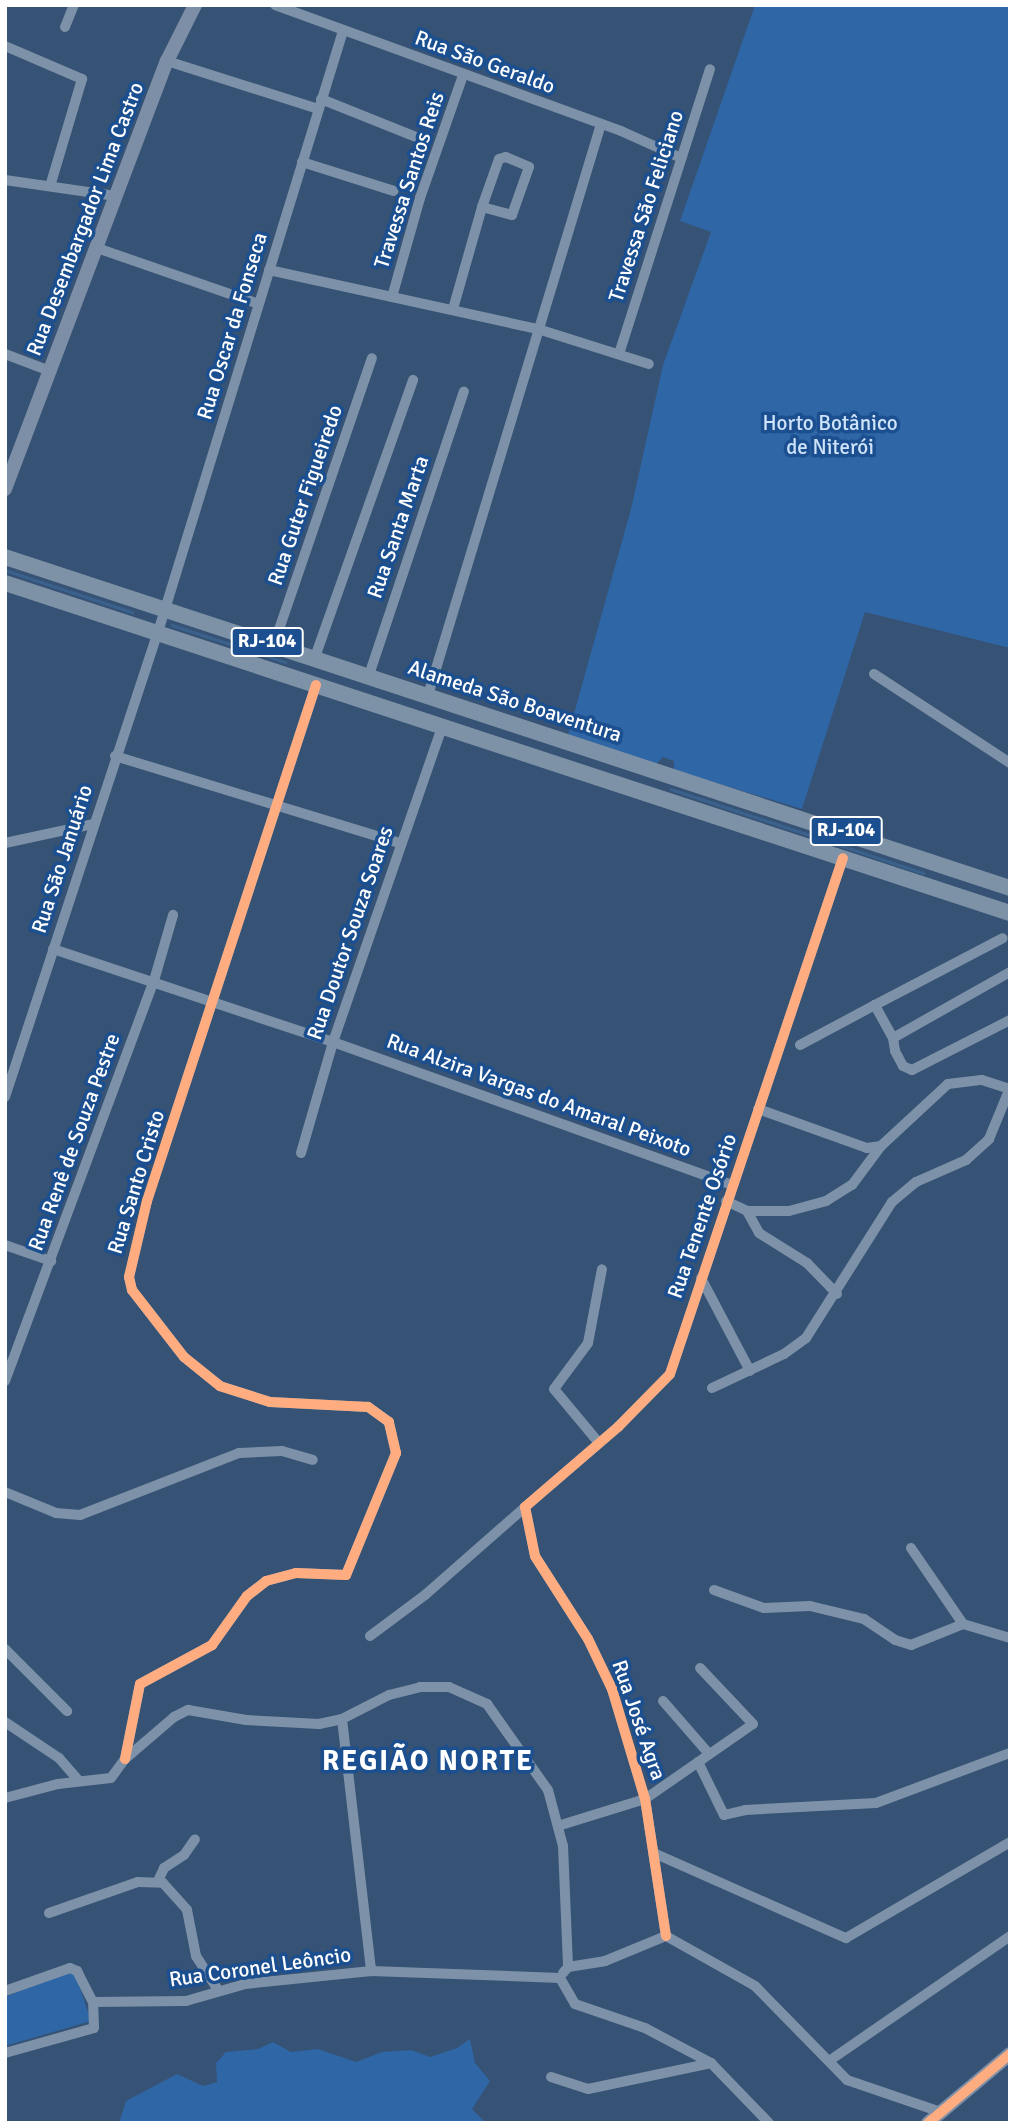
<!DOCTYPE html>
<html>
<head>
<meta charset="utf-8">
<style>
	body { margin:0 }
	#map { position:relative; width:1015px; height:2128px; overflow:hidden; background:#365274; font-family:Signika,sans-serif }
	div>[style] { position:absolute }
	[style*='--x'] { left:calc(var(--x)*1px); top:calc(var(--y)*1px); width:calc(var(--w)*1px); rotate:calc(var(--a)*1deg) }
	.green>* { inset:0; background:#2f66a5 }
	.stream>* { height:2.5px; margin:-1.25px; padding:0 1.25px; transform-origin:1.25px; border-radius:1.25px; background:#3b618d }
	.minor>* { height:10px; margin:-5px; padding:0 5px; transform-origin:5px; border-radius:5px; background:#7d92a8 }
	.major>* { height:14px; margin:-7px; padding:0 7px; transform-origin:7px; border-radius:7px; background:#7d8ea7 }
	.highway>* { height:16px; margin:-8px; padding:0 8px; transform-origin:8px; border-radius:8px; background:#7e92a7 }
	.cycleway>* { height:10px; margin:-5px; padding:0 5px; transform-origin:5px; border-radius:5px; background:#ffac80 }
	span { translate:-50% -50%; white-space:nowrap; text-align:center; line-height:1.15; -webkit-text-stroke:7px #1b4f8f; paint-order:stroke }
	.shield-label span { padding:2px 5px; background:#1b4f8f; border:2px solid; border-radius:5px; -webkit-text-stroke-width:0 }
	.shield-label { font-size:19px; color:#fff; font-weight:700 }
	.street-label { font-size:21px; color:#fff }
	.park-label { font-size:21px; color:#cfe3fa }
	.district-label { font-size:28px; color:#fff; font-weight:700; letter-spacing:2px }
	.frame { position:absolute; inset:0; border:7px solid #fff; pointer-events:none }
</style>
</head>
<body>
<div id="map">
	<div class="green">
		<div style="clip-path:polygon(755px 5px,1010px 5px,1010px 648px,865px 612px,802px 809px,674px 770px,674px 761px,663px 757px,656px 764px,568px 735px,631px 509px,663px 365px,711px 232px,680px 221px)"></div>
		<div style="clip-path:polygon(74px 1970px,91px 2021px,5px 2046px,5px 1997px)"></div>
		<div style="clip-path:polygon(470px 2039px,475px 2063px,490px 2081px,472px 2109px,486px 2123px,119px 2123px,126px 2101px,177px 2074px,203px 2086px,217px 2082px,216px 2063px,226px 2052px,258px 2049px,273px 2042px,291px 2052px,318px 2049px,356px 2062px,382px 2052px,411px 2050px,430px 2057px,457px 2048px)"></div>
	</div>
	<div class="stream">
		<div style="--x:5;--y:570;--w:134;--a:18.3"></div>
		<div style="--x:172;--y:625;--w:119;--a:18.1"></div>
		<div style="--x:671;--y:789;--w:266;--a:18.4"></div>
	</div>
	<div class="minor">
		<div style="--x:275;--y:5;--w:368;--a:20"></div>
		<div style="--x:621;--y:131;--w:66;--a:24.2"></div>
		<div style="--x:65;--y:27;--w:24;--a:-68"></div>
		<div style="--x:5;--y:46;--w:84;--a:23.2"></div>
		<div style="--x:82;--y:79;--w:109;--a:106.6"></div>
		<div style="--x:167;--y:61;--w:158;--a:17.6"></div>
		<div style="--x:321;--y:99;--w:102;--a:21.8"></div>
		<div style="--x:302;--y:162;--w:96;--a:17.5"></div>
		<div style="--x:5;--y:180;--w:112;--a:8.2"></div>
		<div style="--x:97;--y:248;--w:171;--a:19.1"></div>
		<div style="--x:269;--y:270;--w:279;--a:12.4"></div>
		<div style="--x:541;--y:330;--w:113;--a:17.5"></div>
		<div style="--x:392;--y:297;--w:103;--a:-74.2"></div>
		<div style="--x:420;--y:198;--w:130;--a:-70.7"></div>
		<div style="--x:453;--y:309;--w:106;--a:-74.1"></div>
		<div style="--x:482;--y:207;--w:51;--a:-70.5"></div>
		<div style="--x:499;--y:159;--w:7;--a:-16"></div>
		<div style="--x:506;--y:157;--w:25;--a:23"></div>
		<div style="--x:529;--y:167;--w:51;--a:109.5"></div>
		<div style="--x:512;--y:215;--w:31;--a:-165"></div>
		<div style="--x:5;--y:354;--w:48;--a:20.7"></div>
		<div style="--x:619;--y:354;--w:299;--a:-72.3"></div>
		<div style="--x:274;--y:644;--w:302;--a:-71.1"></div>
		<div style="--x:315;--y:657;--w:294;--a:-70.5"></div>
		<div style="--x:874;--y:674;--w:163;--a:33.2"></div>
		<div style="--x:369;--y:675;--w:299;--a:-71.5"></div>
		<div style="--x:428;--y:695;--w:597;--a:-73.14"></div>
		<div style="--x:115;--y:756;--w:298;--a:17"></div>
		<div style="--x:5;--y:843;--w:91;--a:-12.1"></div>
		<div style="--x:53;--y:949;--w:295;--a:18.4"></div>
		<div style="--x:333;--y:1042;--w:424;--a:19.7"></div>
		<div style="--x:1010;--y:972;--w:134;--a:150.6"></div>
		<div style="--x:893;--y:1038;--w:13;--a:81"></div>
		<div style="--x:895;--y:1051;--w:17;--a:62"></div>
		<div style="--x:903;--y:1066;--w:10;--a:24"></div>
		<div style="--x:912;--y:1070;--w:110;--a:-27"></div>
		<div style="--x:893;--y:1038;--w:38;--a:-119"></div>
		<div style="--x:875;--y:1005;--w:144;--a:-27.6"></div>
		<div style="--x:800;--y:1045;--w:85;--a:-28.1"></div>
		<div style="--x:5;--y:1097;--w:490;--a:-71.8"></div>
		<div style="--x:158;--y:632;--w:629;--a:-72.89"></div>
		<div style="--x:758;--y:1109;--w:116;--a:19.7"></div>
		<div style="--x:867;--y:1148;--w:14;--a:-8"></div>
		<div style="--x:881;--y:1146;--w:91;--a:-42.8"></div>
		<div style="--x:948;--y:1084;--w:34;--a:-7"></div>
		<div style="--x:982;--y:1080;--w:26;--a:18"></div>
		<div style="--x:301;--y:1153;--w:116;--a:-73.9"></div>
		<div style="--x:333;--y:1042;--w:333;--a:-70.9"></div>
		<div style="--x:726;--y:1201;--w:23;--a:25"></div>
		<div style="--x:747;--y:1211;--w:42;--a:0"></div>
		<div style="--x:789;--y:1211;--w:38;--a:-15"></div>
		<div style="--x:826;--y:1201;--w:31;--a:-32"></div>
		<div style="--x:852;--y:1185;--w:49;--a:-53.4"></div>
		<div style="--x:747;--y:1211;--w:25;--a:61"></div>
		<div style="--x:759;--y:1233;--w:57;--a:32"></div>
		<div style="--x:807;--y:1263;--w:43;--a:45.9"></div>
		<div style="--x:5;--y:1245;--w:49;--a:19.2"></div>
		<div style="--x:701;--y:1278;--w:105;--a:62.2"></div>
		<div style="--x:5;--y:1381;--w:424;--a:-69.6"></div>
		<div style="--x:153;--y:984;--w:72;--a:-73.8"></div>
		<div style="--x:712;--y:1388;--w:80;--a:-25.3"></div>
		<div style="--x:784;--y:1354;--w:27;--a:-36"></div>
		<div style="--x:806;--y:1338;--w:161;--a:-57.7"></div>
		<div style="--x:892;--y:1202;--w:31;--a:-40"></div>
		<div style="--x:916;--y:1182;--w:55;--a:-23.7"></div>
		<div style="--x:966;--y:1160;--w:31;--a:-42"></div>
		<div style="--x:989;--y:1139;--w:55;--a:-67.6"></div>
		<div style="--x:599;--y:1443;--w:70;--a:-129.8"></div>
		<div style="--x:554;--y:1389;--w:57;--a:-53.5"></div>
		<div style="--x:588;--y:1343;--w:75;--a:-79.3"></div>
		<div style="--x:5;--y:1492;--w:55;--a:22.4"></div>
		<div style="--x:56;--y:1513;--w:24;--a:5"></div>
		<div style="--x:80;--y:1515;--w:171;--a:-21.3"></div>
		<div style="--x:239;--y:1453;--w:43;--a:-2.7"></div>
		<div style="--x:282;--y:1451;--w:32;--a:16"></div>
		<div style="--x:911;--y:1548;--w:92;--a:55.6"></div>
		<div style="--x:714;--y:1590;--w:53;--a:19.8"></div>
		<div style="--x:764;--y:1608;--w:46;--a:-2.5"></div>
		<div style="--x:810;--y:1606;--w:56;--a:13.5"></div>
		<div style="--x:864;--y:1619;--w:37;--a:34"></div>
		<div style="--x:895;--y:1640;--w:17;--a:17"></div>
		<div style="--x:911;--y:1645;--w:56;--a:-22"></div>
		<div style="--x:963;--y:1624;--w:49;--a:16.6"></div>
		<div style="--x:370;--y:1636;--w:69;--a:-36.7"></div>
		<div style="--x:425;--y:1595;--w:133;--a:-41.3"></div>
		<div style="--x:5;--y:1649;--w:88;--a:45"></div>
		<div style="--x:663;--y:1701;--w:70;--a:49"></div>
		<div style="--x:342;--y:1719;--w:254;--a:83.4"></div>
		<div style="--x:5;--y:1722;--w:65;--a:33.7"></div>
		<div style="--x:59;--y:1758;--w:30;--a:49"></div>
		<div style="--x:125;--y:1759;--w:76;--a:-78.7"></div>
		<div style="--x:140;--y:1684;--w:82;--a:-28.4"></div>
		<div style="--x:212;--y:1645;--w:60;--a:-54.5"></div>
		<div style="--x:247;--y:1596;--w:24;--a:-38"></div>
		<div style="--x:266;--y:1581;--w:31;--a:-15"></div>
		<div style="--x:296;--y:1573;--w:50;--a:2.3"></div>
		<div style="--x:346;--y:1575;--w:132;--a:-67.7"></div>
		<div style="--x:396;--y:1453;--w:32;--a:-103"></div>
		<div style="--x:389;--y:1422;--w:26;--a:-144"></div>
		<div style="--x:368;--y:1407;--w:98;--a:-177.1"></div>
		<div style="--x:270;--y:1402;--w:52;--a:-162.3"></div>
		<div style="--x:220;--y:1386;--w:46;--a:-141.1"></div>
		<div style="--x:184;--y:1357;--w:85;--a:-127.8"></div>
		<div style="--x:132;--y:1290;--w:13;--a:-103"></div>
		<div style="--x:129;--y:1277;--w:78;--a:-76.7"></div>
		<div style="--x:147;--y:1201;--w:543;--a:-71.87"></div>
		<div style="--x:698;--y:1762;--w:59;--a:63.9"></div>
		<div style="--x:724;--y:1815;--w:22;--a:-13"></div>
		<div style="--x:745;--y:1810;--w:131;--a:-3.1"></div>
		<div style="--x:876;--y:1803;--w:143;--a:-20.5"></div>
		<div style="--x:5;--y:1798;--w:55;--a:-14.8"></div>
		<div style="--x:58;--y:1784;--w:53;--a:-6.5"></div>
		<div style="--x:111;--y:1778;--w:24;--a:-54"></div>
		<div style="--x:125;--y:1759;--w:65;--a:-40.6"></div>
		<div style="--x:174;--y:1717;--w:16;--a:-27"></div>
		<div style="--x:188;--y:1710;--w:59;--a:9.8"></div>
		<div style="--x:246;--y:1720;--w:73;--a:3.1"></div>
		<div style="--x:319;--y:1724;--w:24;--a:-12"></div>
		<div style="--x:342;--y:1719;--w:53;--a:-27.1"></div>
		<div style="--x:389;--y:1695;--w:32;--a:-14"></div>
		<div style="--x:420;--y:1687;--w:29;--a:0"></div>
		<div style="--x:449;--y:1687;--w:42;--a:24.1"></div>
		<div style="--x:487;--y:1704;--w:105;--a:54.7"></div>
		<div style="--x:548;--y:1790;--w:58;--a:75"></div>
		<div style="--x:563;--y:1846;--w:121;--a:87.6"></div>
		<div style="--x:561;--y:1825;--w:88;--a:-17.2"></div>
		<div style="--x:645;--y:1799;--w:131;--a:-34.8"></div>
		<div style="--x:753;--y:1724;--w:77;--a:-133.4"></div>
		<div style="--x:656;--y:1854;--w:208;--a:23.9"></div>
		<div style="--x:846;--y:1938;--w:190;--a:-30.3"></div>
		<div style="--x:158;--y:1881;--w:14;--a:-65"></div>
		<div style="--x:164;--y:1868;--w:24;--a:-33"></div>
		<div style="--x:184;--y:1855;--w:19;--a:-55"></div>
		<div style="--x:49;--y:1913;--w:94;--a:-19.2"></div>
		<div style="--x:138;--y:1882;--w:25;--a:2"></div>
		<div style="--x:163;--y:1883;--w:36;--a:48"></div>
		<div style="--x:187;--y:1910;--w:47;--a:78.9"></div>
		<div style="--x:196;--y:1956;--w:40;--a:57.1"></div>
		<div style="--x:666;--y:1936;--w:139;--a:-98.7"></div>
		<div style="--x:645;--y:1799;--w:115;--a:-106.7"></div>
		<div style="--x:612;--y:1689;--w:55;--a:-115.6"></div>
		<div style="--x:588;--y:1639;--w:98;--a:-122.6"></div>
		<div style="--x:535;--y:1556;--w:50;--a:-101.5"></div>
		<div style="--x:525;--y:1507;--w:123;--a:-40.7"></div>
		<div style="--x:618;--y:1427;--w:74;--a:-45.5"></div>
		<div style="--x:670;--y:1374;--w:544;--a:-71.47"></div>
		<div style="--x:666;--y:1936;--w:102;--a:29.3"></div>
		<div style="--x:755;--y:1986;--w:132;--a:45.6"></div>
		<div style="--x:847;--y:2080;--w:99;--a:18.8"></div>
		<div style="--x:563;--y:1973;--w:8;--a:-50"></div>
		<div style="--x:568;--y:1967;--w:37;--a:-9"></div>
		<div style="--x:605;--y:1961;--w:66;--a:-22.3"></div>
		<div style="--x:560;--y:1978;--w:30;--a:60"></div>
		<div style="--x:575;--y:2004;--w:74;--a:18.9"></div>
		<div style="--x:645;--y:2028;--w:75;--a:27.9"></div>
		<div style="--x:711;--y:2063;--w:83;--a:46"></div>
		<div style="--x:5;--y:1991;--w:69;--a:-19.5"></div>
		<div style="--x:70;--y:1968;--w:8;--a:23"></div>
		<div style="--x:77;--y:1971;--w:35;--a:63"></div>
		<div style="--x:5;--y:2053;--w:92;--a:-15.7"></div>
		<div style="--x:94;--y:2028;--w:26;--a:-92"></div>
		<div style="--x:93;--y:2002;--w:93;--a:-0.6"></div>
		<div style="--x:186;--y:2001;--w:61;--a:-16.1"></div>
		<div style="--x:245;--y:1984;--w:127;--a:-5.9"></div>
		<div style="--x:371;--y:1971;--w:189;--a:2.1"></div>
		<div style="--x:829;--y:2061;--w:220;--a:-34.6"></div>
		<div style="--x:551;--y:2077;--w:39;--a:18"></div>
		<div style="--x:588;--y:2089;--w:126;--a:-11.9"></div>
	</div>
	<div class="major">
		<div style="--x:5;--y:489;--w:458;--a:-69.3"></div>
		<div style="--x:167;--y:61;--w:63;--a:-63.4"></div>
		<div style="--x:928;--y:2123;--w:107;--a:-40.1"></div>
	</div>
	<div class="highway">
		<div style="--x:5;--y:557;--w:1058;--a:18.23"></div>
		<div style="--x:5;--y:583;--w:1058;--a:18.18"></div>
	</div>
	<div class="cycleway">
		<div style="--x:125;--y:1759;--w:76;--a:-78.7"></div>
		<div style="--x:140;--y:1684;--w:82;--a:-28.4"></div>
		<div style="--x:212;--y:1645;--w:60;--a:-54.5"></div>
		<div style="--x:247;--y:1596;--w:24;--a:-38"></div>
		<div style="--x:266;--y:1581;--w:31;--a:-15"></div>
		<div style="--x:296;--y:1573;--w:50;--a:2.3"></div>
		<div style="--x:346;--y:1575;--w:132;--a:-67.7"></div>
		<div style="--x:396;--y:1453;--w:32;--a:-103"></div>
		<div style="--x:389;--y:1422;--w:26;--a:-144"></div>
		<div style="--x:368;--y:1407;--w:98;--a:-177.1"></div>
		<div style="--x:270;--y:1402;--w:52;--a:-162.3"></div>
		<div style="--x:220;--y:1386;--w:46;--a:-141.1"></div>
		<div style="--x:184;--y:1357;--w:85;--a:-127.8"></div>
		<div style="--x:132;--y:1290;--w:13;--a:-103"></div>
		<div style="--x:129;--y:1277;--w:78;--a:-76.7"></div>
		<div style="--x:147;--y:1201;--w:543;--a:-71.87"></div>
		<div style="--x:666;--y:1936;--w:139;--a:-98.7"></div>
		<div style="--x:645;--y:1799;--w:115;--a:-106.7"></div>
		<div style="--x:612;--y:1689;--w:55;--a:-115.6"></div>
		<div style="--x:588;--y:1639;--w:98;--a:-122.6"></div>
		<div style="--x:535;--y:1556;--w:50;--a:-101.5"></div>
		<div style="--x:525;--y:1507;--w:123;--a:-40.7"></div>
		<div style="--x:618;--y:1427;--w:74;--a:-45.5"></div>
		<div style="--x:670;--y:1374;--w:544;--a:-71.47"></div>
		<div style="--x:928;--y:2123;--w:107;--a:-40.1"></div>
	</div>
	<div class="shield-label">
		<span style="left:267px;top:642px">RJ-104</span>
		<span style="left:846px;top:831px">RJ-104</span>
	</div>
	<div class="street-label">
		<span style="left:485px;top:62px;rotate:20deg">Rua São Geraldo</span>
		<span style="left:409px;top:180px;rotate:-72deg">Travessa Santos Reis</span>
		<span style="left:646px;top:206px;rotate:-72deg">Travessa São Feliciano</span>
		<span style="left:85px;top:219px;rotate:-69deg">Rua Desembargador Lima Castro</span>
		<span style="left:232px;top:326px;rotate:-73deg">Rua Oscar da Fonseca</span>
		<span style="left:305px;top:495px;rotate:-71deg">Rua Guter Figueiredo</span>
		<span style="left:398px;top:527px;rotate:-71deg">Rua Santa Marta</span>
		<span style="left:515px;top:701px;rotate:18deg">Alameda São Boaventura</span>
		<span style="left:62px;top:859px;rotate:-72deg">Rua São Januário</span>
		<span style="left:350px;top:933px;rotate:-71deg">Rua Doutor Souza Soares</span>
		<span style="left:539px;top:1095px;rotate:20deg">Rua Alzira Vargas do Amaral Peixoto</span>
		<span style="left:74px;top:1142px;rotate:-70deg">Rua Renê de Souza Pestre</span>
		<span style="left:136px;top:1182px;rotate:-73deg">Rua Santo Cristo</span>
		<span style="left:702px;top:1216px;rotate:-71deg">Rua Tenente Osório</span>
		<span style="left:639px;top:1720px;rotate:71deg">Rua José Agra</span>
		<span style="left:260px;top:1967px;rotate:-8deg">Rua Coronel Leôncio</span>
	</div>
	<div class="park-label">
		<span style="left:830px;top:435px">Horto Botânico<br>de Niterói</span>
	</div>
	<div class="district-label">
		<span style="left:428px;top:1761px">REGIÃO NORTE</span>
	</div>
	<div class="frame"></div>
</div>
</body>
</html>
